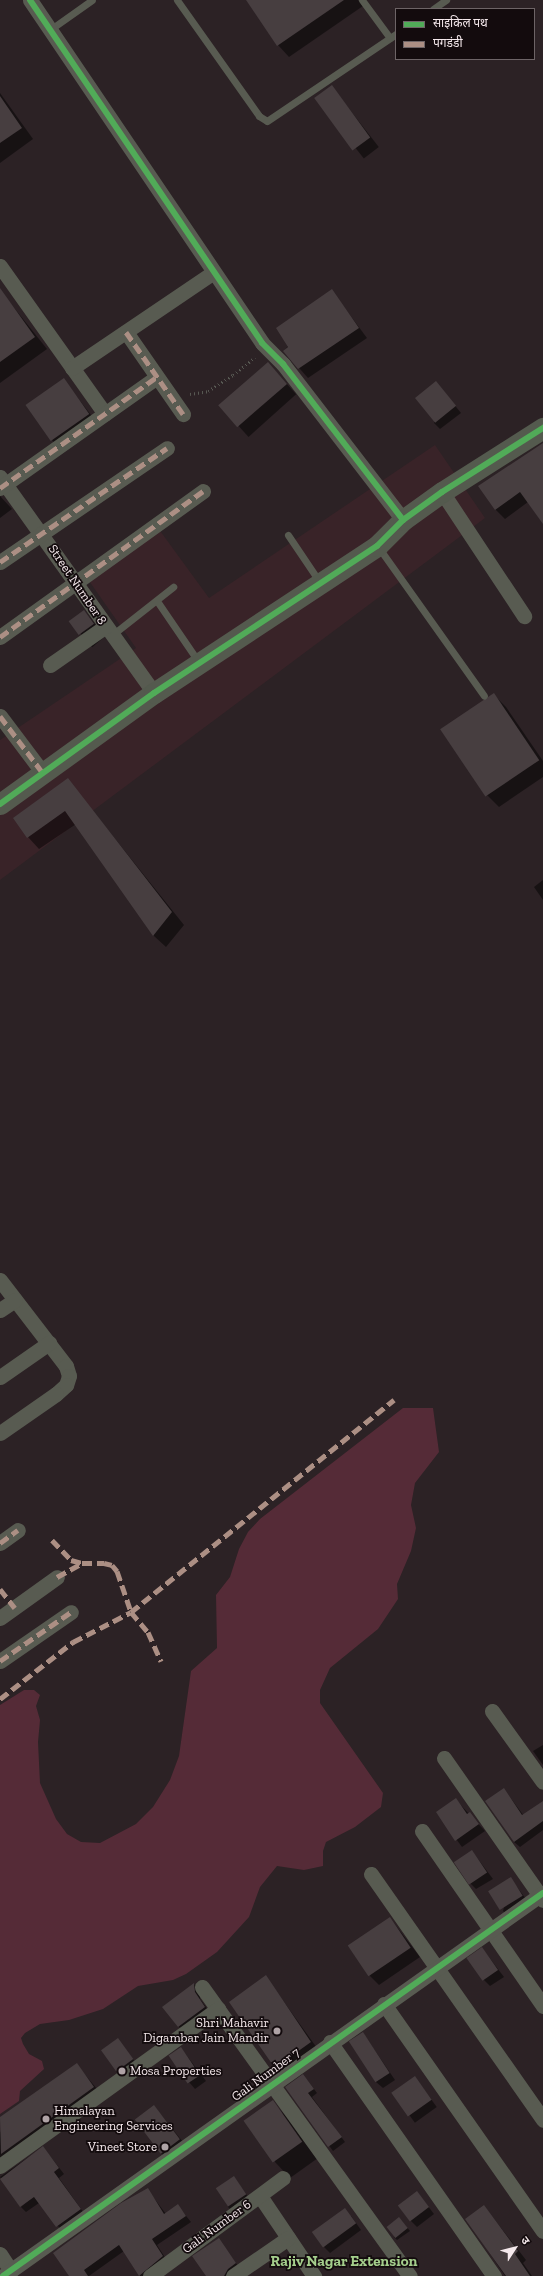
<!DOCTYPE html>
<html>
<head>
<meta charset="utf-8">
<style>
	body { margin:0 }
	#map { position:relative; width:543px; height:2276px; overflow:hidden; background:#2c2225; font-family:"Zilla Slab","Noto Sans Devanagari",serif }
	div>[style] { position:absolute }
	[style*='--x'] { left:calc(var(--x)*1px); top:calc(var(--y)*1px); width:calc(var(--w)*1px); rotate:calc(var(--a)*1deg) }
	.built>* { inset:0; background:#392328 }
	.green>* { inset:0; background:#552b37 }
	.shadow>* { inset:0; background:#0007; transform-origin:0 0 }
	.building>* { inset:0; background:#473e40; transform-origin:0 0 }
	.path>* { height:2.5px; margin-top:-1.25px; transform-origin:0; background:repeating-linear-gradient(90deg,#575852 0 1px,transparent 0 4px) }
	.lane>* { height:7px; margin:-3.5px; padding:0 3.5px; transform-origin:3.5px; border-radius:3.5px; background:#585b51 }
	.street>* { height:15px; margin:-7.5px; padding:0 7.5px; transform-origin:7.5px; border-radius:7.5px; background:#585b51 }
	.secondary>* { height:21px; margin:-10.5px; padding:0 10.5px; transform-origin:10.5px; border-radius:10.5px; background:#545a4e }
	.quiet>* { height:5px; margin-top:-2.5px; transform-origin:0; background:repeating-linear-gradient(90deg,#ac8f84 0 10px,transparent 0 15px) }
	.cycleway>* { height:6px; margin:-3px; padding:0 3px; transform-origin:3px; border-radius:3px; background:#51ab58 }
	.dots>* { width:11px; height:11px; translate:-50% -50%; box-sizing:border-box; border:2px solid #130b0d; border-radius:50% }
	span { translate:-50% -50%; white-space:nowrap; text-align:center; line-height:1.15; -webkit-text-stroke:3.5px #130b0d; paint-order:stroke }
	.street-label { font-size:13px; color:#f5e9ec }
	.poi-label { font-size:13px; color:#f5e9ec }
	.right { translate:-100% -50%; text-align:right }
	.left { translate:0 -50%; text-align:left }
	.quarter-label { font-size:15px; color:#a4ce8c; font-weight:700 }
	.legend { position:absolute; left:395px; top:8px; width:140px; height:52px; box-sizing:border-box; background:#130b0d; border:1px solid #6d6466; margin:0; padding:5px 7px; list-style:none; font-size:12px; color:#f5e9ec }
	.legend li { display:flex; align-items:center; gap:8px; height:20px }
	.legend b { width:20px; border:1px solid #6d6466 }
	.north { position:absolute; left:495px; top:2228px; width:40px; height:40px; -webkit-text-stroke:3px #130b0d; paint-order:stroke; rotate:54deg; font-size:11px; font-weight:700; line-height:16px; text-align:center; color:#f5e9ec }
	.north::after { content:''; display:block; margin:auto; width:14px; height:18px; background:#f5e9ec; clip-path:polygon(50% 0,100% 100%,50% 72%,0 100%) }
</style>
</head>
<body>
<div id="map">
	<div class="built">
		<div style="clip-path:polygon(435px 445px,485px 518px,0 880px,0 740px,136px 648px,87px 578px,158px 528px,209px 598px)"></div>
	</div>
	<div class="green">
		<div style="clip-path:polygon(403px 1408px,433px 1408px,439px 1452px,415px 1483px,411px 1505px,416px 1528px,411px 1551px,397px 1584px,398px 1599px,378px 1629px,330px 1668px,320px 1690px,320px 1703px,383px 1793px,381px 1807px,355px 1827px,326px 1842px,323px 1851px,323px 1866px,304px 1870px,277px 1866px,260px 1887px,249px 1917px,217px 1952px,186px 1974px,173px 1980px,138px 1986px,103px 2009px,69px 2020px,40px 2024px,25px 2033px,21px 2038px,23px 2044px,29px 2054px,42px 2061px,44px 2069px,20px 2091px,19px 2101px,0 2114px,0 1705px,24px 1690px,34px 1690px,40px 1695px,36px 1706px,40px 1720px,38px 1742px,40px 1783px,56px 1819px,67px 1834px,81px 1842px,100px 1843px,136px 1824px,153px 1807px,170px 1780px,179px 1756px,191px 1671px,217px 1648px,216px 1595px,230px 1577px,239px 1549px,248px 1532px,260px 1519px)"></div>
	</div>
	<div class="shadow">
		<div style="clip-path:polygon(247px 0,358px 0,363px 6px,289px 57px,278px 45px)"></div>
		<div style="left:332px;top:87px;width:76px;height:19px;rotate:52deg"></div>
		<div style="clip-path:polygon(0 93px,33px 139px,0 163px)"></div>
		<div style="clip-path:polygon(332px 291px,367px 338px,308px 378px,284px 351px)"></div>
		<div style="clip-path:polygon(7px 299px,47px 349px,0 383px,0 304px)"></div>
		<div style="left:268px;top:363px;width:42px;height:64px;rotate:48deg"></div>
		<div style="clip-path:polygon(63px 379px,98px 424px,61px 450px,52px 440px)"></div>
		<div style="clip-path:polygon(436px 382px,461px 413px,440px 429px,434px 423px)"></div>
		<div style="clip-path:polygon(543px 450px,543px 523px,528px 502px,505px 519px,495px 509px)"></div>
		<div style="clip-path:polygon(0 496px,12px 509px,0 518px)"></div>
		<div style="left:84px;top:611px;width:33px;height:17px;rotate:50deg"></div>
		<div style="clip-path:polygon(494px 695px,506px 707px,543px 761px,543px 777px,499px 807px,487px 795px)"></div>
		<div style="clip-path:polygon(68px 780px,184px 925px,166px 947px,154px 936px,76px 824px,39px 849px,28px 837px)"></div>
		<div style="clip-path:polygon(543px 880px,543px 900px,534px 887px)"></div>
		<div style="clip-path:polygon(543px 1745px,543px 1765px,533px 1751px)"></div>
		<div style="clip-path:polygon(504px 1789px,524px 1816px,543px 1807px,543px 1830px,520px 1847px,514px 1842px)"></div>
		<div style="clip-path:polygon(456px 1800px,485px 1831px,462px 1847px,437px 1813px)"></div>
		<div style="clip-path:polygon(472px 1851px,493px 1879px,476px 1889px,470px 1883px)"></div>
		<div style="clip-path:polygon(511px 1879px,529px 1903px,509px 1917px,503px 1911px)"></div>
		<div style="clip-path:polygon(390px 1918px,420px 1957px,379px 1985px,370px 1976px)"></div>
		<div style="clip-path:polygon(482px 1948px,504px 1977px,490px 1986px,484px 1980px)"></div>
		<div style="clip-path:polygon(266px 1977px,317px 2048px,283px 2076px,277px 2070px)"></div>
		<div style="clip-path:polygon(194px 1984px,200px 1990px,200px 1999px,211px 2014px,185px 2033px,178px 2026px)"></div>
		<div style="clip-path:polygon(363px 2033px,395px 2080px,383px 2088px,376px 2082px)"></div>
		<div style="left:118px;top:2040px;width:33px;height:19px;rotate:52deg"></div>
		<div style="clip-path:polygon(181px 2048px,206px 2081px,195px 2089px,189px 2082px)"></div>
		<div style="clip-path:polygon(77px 2065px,102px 2095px,0 2172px,0 2132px)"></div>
		<div style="left:415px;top:2077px;width:37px;height:27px;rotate:54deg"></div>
		<div style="clip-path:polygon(307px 2080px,317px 2093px,312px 2097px,345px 2142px,333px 2151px,286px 2087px)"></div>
		<div style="clip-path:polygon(272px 2102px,288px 2118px,318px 2158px,290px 2178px,275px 2162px)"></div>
		<div style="clip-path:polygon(154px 2106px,187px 2147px,168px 2161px,161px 2153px)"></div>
		<div style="clip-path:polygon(43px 2147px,64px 2174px,59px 2178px,86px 2216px,63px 2232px,39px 2203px,26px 2212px,21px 2207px,37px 2193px,20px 2206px,0 2177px)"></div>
		<div style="clip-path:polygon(234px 2177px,251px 2201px,234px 2213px,228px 2207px)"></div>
		<div style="clip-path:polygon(147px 2189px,166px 2214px,178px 2206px,191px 2222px,157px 2245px,168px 2262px,150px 2276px,140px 2276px,124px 2251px,89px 2276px,70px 2276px)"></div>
		<div style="clip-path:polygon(417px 2192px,434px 2214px,417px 2227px,410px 2220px)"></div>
		<div style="clip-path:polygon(484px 2206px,526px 2260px,523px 2263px,532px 2276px,505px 2276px,467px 2219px)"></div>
		<div style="clip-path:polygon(351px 2216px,361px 2230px,330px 2253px,324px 2247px)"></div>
		<div style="clip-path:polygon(402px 2221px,410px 2231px,397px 2240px,394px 2237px)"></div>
		<div style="clip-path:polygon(218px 2239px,241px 2270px,234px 2276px,207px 2276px)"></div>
	</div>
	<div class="building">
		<div style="clip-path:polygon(246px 0,344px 0,277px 46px)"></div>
		<div style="left:332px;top:85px;width:65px;height:22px;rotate:54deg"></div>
		<div style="clip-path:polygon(0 96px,22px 128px,0 143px)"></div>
		<div style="clip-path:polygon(0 288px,35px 337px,0 362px)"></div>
		<div style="clip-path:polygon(332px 289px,359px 328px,298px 369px,283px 351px,288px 347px,276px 328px)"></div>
		<div style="left:268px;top:362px;width:29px;height:66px;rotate:49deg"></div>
		<div style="left:64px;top:378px;width:44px;height:47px;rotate:55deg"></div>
		<div style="left:436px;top:381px;width:32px;height:27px;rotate:51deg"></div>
		<div style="clip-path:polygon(543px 443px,543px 524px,520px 492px,495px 510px,478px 486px)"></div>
		<div style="left:84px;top:610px;width:17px;height:19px;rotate:54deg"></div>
		<div style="left:494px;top:693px;width:81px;height:65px;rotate:56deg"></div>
		<div style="clip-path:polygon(68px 778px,172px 912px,153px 936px,65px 811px,27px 838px,13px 818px)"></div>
		<div style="clip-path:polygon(504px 1788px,522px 1815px,543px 1801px,543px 1821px,514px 1842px,485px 1801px)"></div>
		<div style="clip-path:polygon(456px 1798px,467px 1814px,470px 1812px,479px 1824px,455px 1841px,436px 1812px)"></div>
		<div style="left:472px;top:1850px;width:27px;height:22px;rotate:56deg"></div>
		<div style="left:511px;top:1877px;width:22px;height:27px;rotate:58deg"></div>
		<div style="left:390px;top:1917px;width:37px;height:51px;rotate:56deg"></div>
		<div style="left:482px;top:1947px;width:28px;height:19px;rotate:55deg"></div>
		<div style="clip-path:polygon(266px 1975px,311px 2042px,290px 2057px,292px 2060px,277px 2071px,229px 2002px)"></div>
		<div style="clip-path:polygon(194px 1983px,195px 1992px,205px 2007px,178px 2027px,162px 2007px)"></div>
		<div style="left:363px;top:2032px;width:49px;height:17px;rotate:57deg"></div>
		<div style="left:118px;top:2038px;width:26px;height:21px;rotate:54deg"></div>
		<div style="left:181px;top:2047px;width:34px;height:15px;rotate:56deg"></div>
		<div style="clip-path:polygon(77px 2063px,94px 2087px,1px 2154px,0 2117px)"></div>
		<div style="clip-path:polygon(303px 2074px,314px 2089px,308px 2093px,342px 2137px,328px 2147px,285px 2087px)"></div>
		<div style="left:415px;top:2076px;width:29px;height:29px;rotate:55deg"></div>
		<div style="left:273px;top:2100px;width:51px;height:36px;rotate:55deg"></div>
		<div style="left:154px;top:2105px;width:43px;height:24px;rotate:53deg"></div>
		<div style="clip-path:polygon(43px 2146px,59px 2168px,54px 2172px,81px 2209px,56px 2227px,34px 2197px,20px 2207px,0 2179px)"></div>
		<div style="left:234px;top:2176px;width:22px;height:22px;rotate:56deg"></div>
		<div style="clip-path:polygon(148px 2188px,164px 2214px,178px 2204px,186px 2216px,152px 2239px,163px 2256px,139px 2276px,119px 2245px,84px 2270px,88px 2276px,69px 2276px,53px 2253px,121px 2203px)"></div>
		<div style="left:417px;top:2191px;width:20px;height:24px;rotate:53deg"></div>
		<div style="clip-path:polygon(484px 2205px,518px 2251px,515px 2254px,530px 2276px,506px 2276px,465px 2219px)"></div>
		<div style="left:345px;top:2208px;width:19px;height:41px;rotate:54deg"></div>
		<div style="left:399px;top:2217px;width:14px;height:16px;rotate:51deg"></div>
		<div style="clip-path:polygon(219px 2238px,236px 2263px,228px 2269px,224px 2276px,206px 2276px,192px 2256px)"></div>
	</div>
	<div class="path">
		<div style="--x:190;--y:394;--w:18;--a:-9"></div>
		<div style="--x:208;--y:391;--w:30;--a:-33"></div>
		<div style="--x:233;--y:375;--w:28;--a:-39"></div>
	</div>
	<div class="lane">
		<div style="--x:177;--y:0;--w:142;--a:54.7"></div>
		<div style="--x:259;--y:116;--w:9;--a:32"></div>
		<div style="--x:267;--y:121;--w:156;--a:-34"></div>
		<div style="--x:362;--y:0;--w:47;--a:53.6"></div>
		<div style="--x:433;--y:9;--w:16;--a:-35"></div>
		<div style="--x:51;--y:29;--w:50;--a:-35.3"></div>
		<div style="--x:288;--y:535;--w:55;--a:56"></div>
		<div style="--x:379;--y:548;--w:181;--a:54.6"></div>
		<div style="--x:157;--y:601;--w:73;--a:55.7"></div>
		<div style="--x:112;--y:635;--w:78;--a:-38.2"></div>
	</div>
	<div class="street">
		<div style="--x:30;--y:0;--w:414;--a:55.9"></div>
		<div style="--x:262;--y:343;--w:30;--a:45"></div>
		<div style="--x:283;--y:364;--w:197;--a:52.4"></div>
		<div style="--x:0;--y:266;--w:181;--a:54.6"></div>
		<div style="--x:126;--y:332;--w:100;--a:55.2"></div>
		<div style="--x:72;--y:368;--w:171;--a:-34.1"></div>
		<div style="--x:0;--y:477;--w:265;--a:54.5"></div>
		<div style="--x:0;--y:488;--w:192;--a:-35.3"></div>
		<div style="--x:442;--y:492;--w:149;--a:56.5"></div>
		<div style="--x:0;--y:562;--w:202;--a:-34.3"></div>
		<div style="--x:0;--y:637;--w:250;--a:-35.7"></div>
		<div style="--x:50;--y:665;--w:68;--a:-34.9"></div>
		<div style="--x:0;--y:716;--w:71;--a:53"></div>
		<div style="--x:0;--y:1280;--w:108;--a:52.5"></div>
		<div style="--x:66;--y:1366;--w:10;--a:73"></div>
		<div style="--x:69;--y:1376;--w:9;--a:108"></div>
		<div style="--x:66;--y:1385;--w:13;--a:138"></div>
		<div style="--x:56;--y:1394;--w:68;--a:145.1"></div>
		<div style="--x:0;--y:1310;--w:18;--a:-34"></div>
		<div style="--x:0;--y:1377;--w:60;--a:-34.8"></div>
		<div style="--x:0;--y:1543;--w:22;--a:-36"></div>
		<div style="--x:0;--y:1618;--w:70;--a:-35.7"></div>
		<div style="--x:0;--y:1661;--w:86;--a:-34.6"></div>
		<div style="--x:492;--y:1711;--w:87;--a:54.3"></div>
		<div style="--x:444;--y:1758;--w:173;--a:55.1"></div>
		<div style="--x:422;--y:1831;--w:213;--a:55.3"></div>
		<div style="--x:371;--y:1874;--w:300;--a:55"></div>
		<div style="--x:202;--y:1987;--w:356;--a:54.3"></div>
		<div style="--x:384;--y:2004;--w:277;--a:55"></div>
		<div style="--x:330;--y:2042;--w:286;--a:55"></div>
		<div style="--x:0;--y:2166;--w:269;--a:-35.8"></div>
		<div style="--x:260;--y:2196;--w:97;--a:56"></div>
		<div style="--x:0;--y:2254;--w:20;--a:57"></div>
		<div style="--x:3;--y:2276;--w:662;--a:-35.35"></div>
		<div style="--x:150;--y:2276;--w:165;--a:-36.4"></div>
		<div style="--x:233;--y:2276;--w:67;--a:-34.6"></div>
	</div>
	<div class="secondary">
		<div style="--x:0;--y:804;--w:190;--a:-35.8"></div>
		<div style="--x:154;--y:693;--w:267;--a:-33.4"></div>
		<div style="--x:377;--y:546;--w:37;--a:-45"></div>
		<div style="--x:403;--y:520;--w:48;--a:-35.7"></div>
		<div style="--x:442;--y:492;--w:120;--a:-32.4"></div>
	</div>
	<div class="quiet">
		<div style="--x:126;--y:332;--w:100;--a:55.2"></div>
		<div style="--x:0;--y:488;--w:192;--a:-35.3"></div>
		<div style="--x:0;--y:562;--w:202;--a:-34.3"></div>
		<div style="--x:0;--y:637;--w:250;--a:-35.7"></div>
		<div style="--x:0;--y:716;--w:71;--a:53"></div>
		<div style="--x:52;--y:1540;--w:28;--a:46"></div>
		<div style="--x:71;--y:1560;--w:11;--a:15"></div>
		<div style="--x:82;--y:1563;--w:22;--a:0"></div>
		<div style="--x:104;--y:1563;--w:8;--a:14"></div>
		<div style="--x:112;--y:1565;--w:8;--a:50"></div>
		<div style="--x:117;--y:1571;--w:43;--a:71.1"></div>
		<div style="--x:131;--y:1612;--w:26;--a:50"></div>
		<div style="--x:148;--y:1632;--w:32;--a:66"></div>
		<div style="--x:0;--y:1543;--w:22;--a:-36"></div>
		<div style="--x:57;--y:1577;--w:29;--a:-29"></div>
		<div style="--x:0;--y:1589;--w:24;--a:52"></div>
		<div style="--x:0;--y:1661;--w:86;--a:-34.6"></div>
		<div style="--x:0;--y:1699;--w:93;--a:-38"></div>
		<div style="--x:73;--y:1642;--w:65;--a:-27.3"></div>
		<div style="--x:131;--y:1612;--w:338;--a:-38.9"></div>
	</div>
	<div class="cycleway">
		<div style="--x:30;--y:0;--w:414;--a:55.9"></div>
		<div style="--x:262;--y:343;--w:30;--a:45"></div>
		<div style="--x:283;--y:364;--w:197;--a:52.4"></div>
		<div style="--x:0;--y:804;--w:190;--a:-35.8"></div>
		<div style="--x:154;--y:693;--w:267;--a:-33.4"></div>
		<div style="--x:377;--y:546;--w:37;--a:-45"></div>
		<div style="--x:403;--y:520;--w:48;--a:-35.7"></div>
		<div style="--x:442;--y:492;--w:120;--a:-32.4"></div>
		<div style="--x:3;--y:2276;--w:662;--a:-35.35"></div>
	</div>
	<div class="dots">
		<div style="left:277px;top:2031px;background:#afa3a6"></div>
		<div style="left:122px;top:2071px;background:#afa3a6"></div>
		<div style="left:46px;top:2119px;background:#afa3a6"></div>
		<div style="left:165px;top:2147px;background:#afa3a6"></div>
	</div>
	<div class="street-label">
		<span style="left:77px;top:585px;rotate:56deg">Street Number 8</span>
		<span style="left:266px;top:2075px;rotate:-36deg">Gali Number 7</span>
		<span style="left:217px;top:2227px;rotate:-36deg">Gali Number 6</span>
	</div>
	<div class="poi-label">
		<span class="right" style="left:269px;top:2031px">Shri Mahavir<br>Digambar Jain Mandir</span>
		<span class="left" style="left:130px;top:2071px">Mosa Properties</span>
		<span class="left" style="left:54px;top:2119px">Himalayan<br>Engineering Services</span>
		<span class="right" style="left:157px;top:2147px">Vineet Store</span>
	</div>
	<div class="quarter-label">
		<span style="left:344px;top:2262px">Rajiv Nagar Extension</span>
	</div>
	<ul class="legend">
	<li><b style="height:5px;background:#51ab58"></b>साइकिल पथ</li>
	<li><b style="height:5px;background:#ac8f84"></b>पगडंडी</li>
	</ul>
	<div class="north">उ</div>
</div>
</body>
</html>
